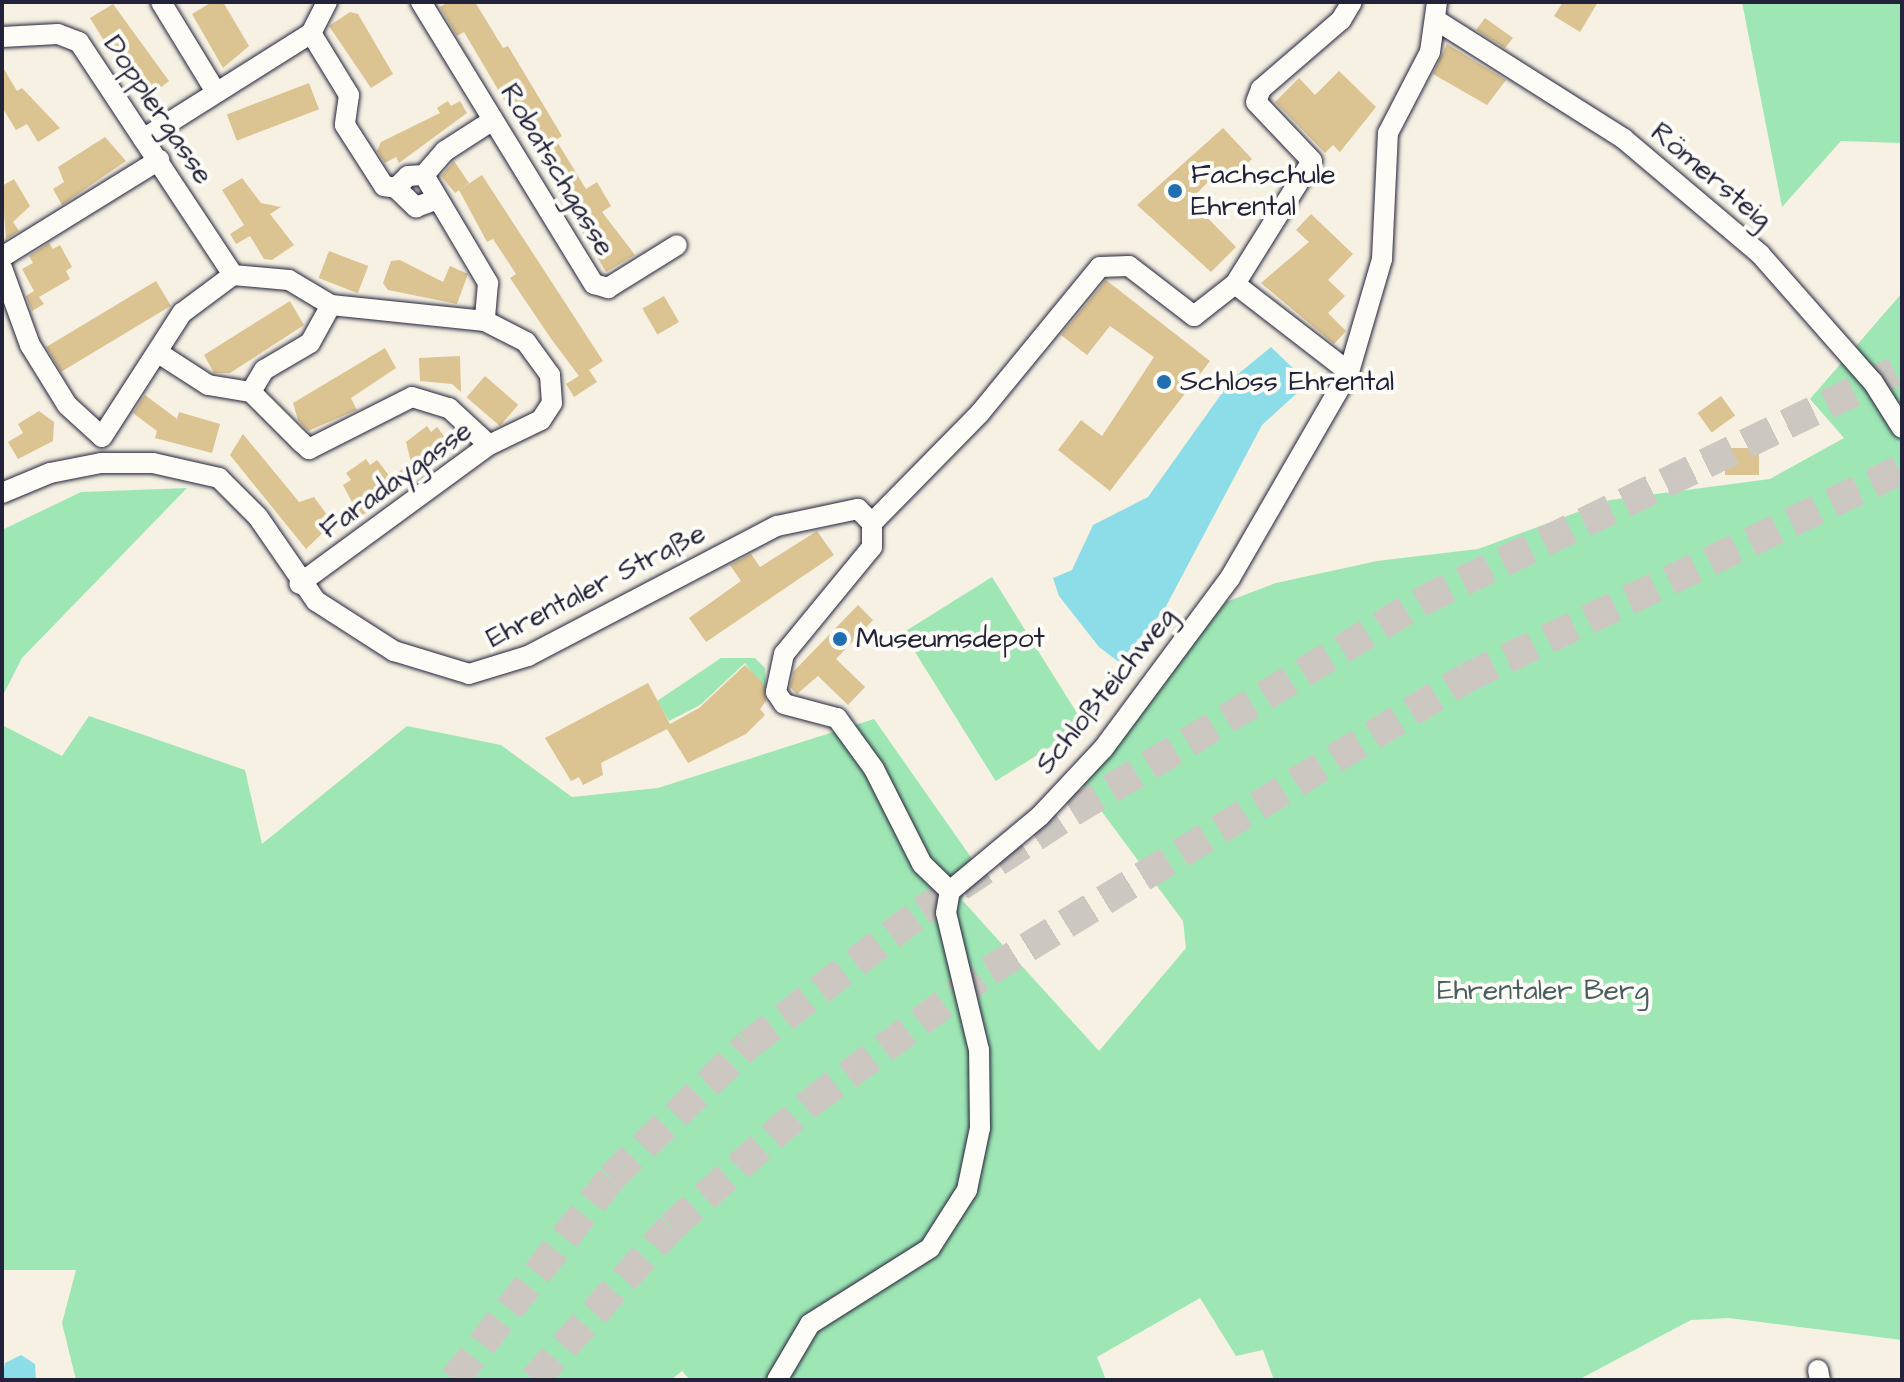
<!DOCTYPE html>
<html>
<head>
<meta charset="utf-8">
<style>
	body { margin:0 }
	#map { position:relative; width:1904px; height:1382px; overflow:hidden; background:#f6f1e3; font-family:"Architects Daughter",sans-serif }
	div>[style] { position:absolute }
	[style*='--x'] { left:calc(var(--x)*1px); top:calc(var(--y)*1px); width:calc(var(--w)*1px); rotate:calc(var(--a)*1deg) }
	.green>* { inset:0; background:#9ee7b5; transform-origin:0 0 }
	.water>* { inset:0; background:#8ddde9 }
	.building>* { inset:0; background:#dbc392; transform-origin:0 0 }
	.highway-tunnel>* { height:30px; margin-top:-15px; transform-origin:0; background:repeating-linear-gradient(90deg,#ccc8c1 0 30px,transparent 0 45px) }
	.roads { filter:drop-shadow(0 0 2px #22223b) drop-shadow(0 0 2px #22223b) }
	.minor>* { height:20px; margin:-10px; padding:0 10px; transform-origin:10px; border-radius:10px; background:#fdfcf7 }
	.dots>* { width:22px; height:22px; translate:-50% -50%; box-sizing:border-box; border:4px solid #fdfcf7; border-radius:50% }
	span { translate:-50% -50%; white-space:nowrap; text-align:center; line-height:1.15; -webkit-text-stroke:8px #fdfcf7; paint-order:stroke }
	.street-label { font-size:28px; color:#22223b }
	.poi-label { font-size:28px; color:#22223b }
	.left { translate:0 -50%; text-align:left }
	.park-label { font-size:28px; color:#475d60 }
	.frame { position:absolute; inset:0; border:4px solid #22223b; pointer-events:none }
</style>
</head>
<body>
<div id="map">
	<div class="green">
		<div style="clip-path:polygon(1742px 2px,1902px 2px,1902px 143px,1841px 141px,1782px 207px)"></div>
		<div style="clip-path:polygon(1902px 293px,1902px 1340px,1729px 1318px,1691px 1320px,1578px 1380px,1274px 1380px,1263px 1350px,1236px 1356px,1200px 1298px,1097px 1357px,1106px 1380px,690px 1380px,682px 1371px,671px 1380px,76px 1380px,62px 1323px,76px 1270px,2px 1270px,2px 725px,62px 756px,89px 716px,245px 770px,262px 844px,407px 726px,501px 745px,572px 797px,658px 788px,874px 719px,975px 863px,962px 900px,1099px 1051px,1186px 948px,1183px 921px,1082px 785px,1226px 602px,1276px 583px,1377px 561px,1478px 549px,1610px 500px,1770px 479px,1844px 438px,1810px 399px)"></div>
		<div style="clip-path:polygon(187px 488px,22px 658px,2px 697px,2px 530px,81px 492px)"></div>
		<div style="left:992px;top:577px;width:175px;height:105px;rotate:58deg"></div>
		<div style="clip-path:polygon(721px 658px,755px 658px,765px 668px,766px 692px,745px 663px,700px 705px,669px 721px,657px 701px)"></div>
	</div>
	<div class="water">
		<div style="clip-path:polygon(1271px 347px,1298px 373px,1297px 393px,1262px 425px,1164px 610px,1119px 662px,1099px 647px,1059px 596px,1053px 578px,1072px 570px,1093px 525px,1148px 497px,1232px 379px)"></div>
		<div style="clip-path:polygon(21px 1355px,35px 1364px,36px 1380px,2px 1380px,5px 1363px)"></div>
	</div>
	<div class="building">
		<div style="clip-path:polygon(212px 2px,223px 2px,249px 46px,223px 68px,192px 14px)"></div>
		<div style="clip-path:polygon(448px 2px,475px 2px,503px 48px,508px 46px,562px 136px,556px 140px,586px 189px,597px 182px,611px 206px,602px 212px,635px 255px,606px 272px,464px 32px,457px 36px,440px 7px)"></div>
		<div style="clip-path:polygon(1563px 2px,1598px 2px,1580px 32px,1554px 16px)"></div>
		<div style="clip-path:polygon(113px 4px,169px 81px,142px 102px,90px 18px)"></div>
		<div style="clip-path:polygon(350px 12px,358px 14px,393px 74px,371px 88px,329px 26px)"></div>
		<div style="clip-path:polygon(1485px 18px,1513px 38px,1505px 48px,1476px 30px)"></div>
		<div style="clip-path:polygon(1447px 44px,1506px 80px,1487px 105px,1433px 74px)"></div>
		<div style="clip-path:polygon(2px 66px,17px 91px,22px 88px,60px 128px,38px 142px,27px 124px,16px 130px,2px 107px)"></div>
		<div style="clip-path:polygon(1339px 71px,1376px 107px,1340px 152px,1333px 145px,1325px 153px,1275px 102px,1299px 78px,1315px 95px)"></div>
		<div style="left:309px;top:83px;width:28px;height:88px;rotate:69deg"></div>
		<div style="clip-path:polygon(448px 101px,451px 106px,460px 101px,467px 113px,399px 163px,396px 157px,385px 163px,377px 151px,381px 142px,440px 113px,437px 108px)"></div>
		<div style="clip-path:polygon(1223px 128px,1252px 159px,1228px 182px,1218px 172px,1190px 200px,1236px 247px,1211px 272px,1137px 205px)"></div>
		<div style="clip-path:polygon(105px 137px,126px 161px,62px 205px,53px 189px,64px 182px,58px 167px)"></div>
		<div style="clip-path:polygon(454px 161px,469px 183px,455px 193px,441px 176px)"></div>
		<div style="clip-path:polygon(482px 175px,603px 361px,589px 370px,597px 382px,574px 397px,566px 384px,585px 372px,579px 376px,552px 340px,510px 278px,516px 274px,493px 239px,487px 242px,459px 190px)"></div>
		<div style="clip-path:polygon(242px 178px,261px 203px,281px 207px,270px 214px,294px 245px,272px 260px,264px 259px,250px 236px,236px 244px,230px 234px,244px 225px,222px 190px)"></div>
		<div style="clip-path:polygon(14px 179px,30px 206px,13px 222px,19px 231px,6px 239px,2px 186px)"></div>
		<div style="clip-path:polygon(1311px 214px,1353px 254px,1328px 280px,1345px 296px,1328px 313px,1346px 331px,1334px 344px,1261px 283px,1309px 242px,1296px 230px)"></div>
		<div style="clip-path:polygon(49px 243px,53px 249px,60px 245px,72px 267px,66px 271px,70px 279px,39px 297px,44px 304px,32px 311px,26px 296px,34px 291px,22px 269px,33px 263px,29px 256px)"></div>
		<div style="left:329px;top:251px;width:42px;height:29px;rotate:21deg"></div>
		<div style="clip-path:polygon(400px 260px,443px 282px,450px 266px,468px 274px,457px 304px,388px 290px,383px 283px,391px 261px)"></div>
		<div style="clip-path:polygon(1106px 280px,1210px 361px,1110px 491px,1058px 450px,1081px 420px,1102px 436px,1154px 357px,1110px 326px,1087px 355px,1061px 335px)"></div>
		<div style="left:156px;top:281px;width:29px;height:128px;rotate:59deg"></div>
		<div style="left:664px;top:296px;width:30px;height:25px;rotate:60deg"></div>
		<div style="clip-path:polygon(290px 301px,304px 325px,230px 373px,214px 373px,204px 355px)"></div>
		<div style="clip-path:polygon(385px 348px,396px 368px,351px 398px,357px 410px,308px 431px,298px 420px,293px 403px)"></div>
		<div style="clip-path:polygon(460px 356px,461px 392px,452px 384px,420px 381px,419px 358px)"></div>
		<div style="left:485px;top:376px;width:44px;height:28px;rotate:41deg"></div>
		<div style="clip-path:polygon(145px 395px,177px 419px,179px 412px,220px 424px,212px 453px,155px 438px,157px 431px,133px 413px)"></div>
		<div style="left:1721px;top:396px;width:24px;height:29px;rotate:54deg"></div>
		<div style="clip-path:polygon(39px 411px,54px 422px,53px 441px,18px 459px,8px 442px,23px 433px,18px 424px)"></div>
		<div style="clip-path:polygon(427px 426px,431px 432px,437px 427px,453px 448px,360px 517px,343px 485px,351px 480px,346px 473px,366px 459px,370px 465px,377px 460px,391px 478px,411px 462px,406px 442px)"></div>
		<div style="clip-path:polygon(243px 434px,299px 502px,314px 497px,333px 523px,306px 549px,230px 455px)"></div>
		<div style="left:1725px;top:448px;width:34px;height:27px"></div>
		<div style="clip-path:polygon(817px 531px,834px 555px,706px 642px,689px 618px,741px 581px,730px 565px,751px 554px,760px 567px)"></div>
		<div style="clip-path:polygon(858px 605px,873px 620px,836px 659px,865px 687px,848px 705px,818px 676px,797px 694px,790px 687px,794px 671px)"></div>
		<div style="clip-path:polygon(745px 665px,764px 684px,766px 701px,760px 709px,765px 715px,746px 734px,688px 763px,667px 729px,601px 763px,603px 775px,583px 785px,579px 777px,571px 781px,545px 738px,648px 683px,670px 724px,699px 708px)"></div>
	</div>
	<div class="highway-tunnel">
		<div style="--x:454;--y:1380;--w:256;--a:-52.1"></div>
		<div style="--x:611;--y:1178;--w:191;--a:-44.2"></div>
		<div style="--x:748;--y:1045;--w:220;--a:-37.6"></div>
		<div style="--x:922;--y:911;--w:180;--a:-33.4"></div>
		<div style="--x:1072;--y:812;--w:409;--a:-31.1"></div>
		<div style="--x:1422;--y:601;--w:534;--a:-25.89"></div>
		<div style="--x:534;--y:1380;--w:205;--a:-48.2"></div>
		<div style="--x:671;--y:1227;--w:188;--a:-41.8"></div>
		<div style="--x:811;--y:1102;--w:221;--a:-36.4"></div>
		<div style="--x:989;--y:971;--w:560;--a:-31.56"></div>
		<div style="--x:1466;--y:678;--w:484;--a:-25.6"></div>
	</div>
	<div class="roads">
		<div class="minor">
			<div style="--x:161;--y:2;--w:105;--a:58.6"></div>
			<div style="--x:327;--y:2;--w:35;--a:117"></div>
			<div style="--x:311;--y:33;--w:73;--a:58.5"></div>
			<div style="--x:349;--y:95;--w:30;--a:98"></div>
			<div style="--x:345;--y:125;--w:72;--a:57.4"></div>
			<div style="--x:384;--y:186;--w:12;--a:9"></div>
			<div style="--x:421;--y:2;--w:331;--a:58.5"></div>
			<div style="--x:594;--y:284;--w:15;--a:16"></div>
			<div style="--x:608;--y:288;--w:81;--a:-31.9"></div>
			<div style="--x:1436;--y:20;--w:222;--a:32.3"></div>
			<div style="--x:1624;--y:139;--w:178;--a:40.2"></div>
			<div style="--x:1760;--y:254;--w:171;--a:48.6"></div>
			<div style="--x:1873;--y:382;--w:54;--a:57.8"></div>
			<div style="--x:2;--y:37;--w:56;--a:-3.1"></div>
			<div style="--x:58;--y:34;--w:22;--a:21"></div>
			<div style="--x:79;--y:42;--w:279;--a:56.5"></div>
			<div style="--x:143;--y:139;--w:199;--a:-32.2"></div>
			<div style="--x:424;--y:175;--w:32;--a:-49"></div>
			<div style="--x:445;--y:151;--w:57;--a:-32.9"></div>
			<div style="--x:396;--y:188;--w:17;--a:-45"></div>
			<div style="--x:408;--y:176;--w:16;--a:-4"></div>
			<div style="--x:424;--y:175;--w:126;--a:59.3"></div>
			<div style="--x:488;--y:283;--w:38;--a:95"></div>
			<div style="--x:396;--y:188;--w:28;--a:44"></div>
			<div style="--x:416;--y:207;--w:23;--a:-20"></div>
			<div style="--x:2;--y:257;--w:185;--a:-31.7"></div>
			<div style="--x:2;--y:268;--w:82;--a:70"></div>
			<div style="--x:30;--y:345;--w:70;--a:58.3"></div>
			<div style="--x:67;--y:405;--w:47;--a:42.4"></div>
			<div style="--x:1235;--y:284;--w:144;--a:37.7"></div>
			<div style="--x:331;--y:305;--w:43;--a:118.9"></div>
			<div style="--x:310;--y:343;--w:53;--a:149.6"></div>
			<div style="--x:264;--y:370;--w:26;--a:121"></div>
			<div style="--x:251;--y:392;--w:71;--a:45"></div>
			<div style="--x:301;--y:442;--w:11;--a:41"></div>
			<div style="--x:309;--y:449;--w:115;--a:-26.8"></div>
			<div style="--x:412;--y:397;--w:39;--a:17"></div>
			<div style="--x:449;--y:408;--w:54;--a:42.8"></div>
			<div style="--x:160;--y:354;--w:57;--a:32.9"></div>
			<div style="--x:208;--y:385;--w:44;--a:9.2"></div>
			<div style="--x:102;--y:437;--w:148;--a:-57.2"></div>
			<div style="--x:182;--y:313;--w:64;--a:-36.7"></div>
			<div style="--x:233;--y:275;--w:56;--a:5.1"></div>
			<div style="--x:289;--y:280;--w:49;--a:30.8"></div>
			<div style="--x:331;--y:305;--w:155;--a:5.9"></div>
			<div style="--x:485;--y:321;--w:46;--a:27.1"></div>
			<div style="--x:526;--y:342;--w:41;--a:54"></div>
			<div style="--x:550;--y:375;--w:28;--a:86"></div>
			<div style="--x:552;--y:403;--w:20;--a:123"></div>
			<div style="--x:541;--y:420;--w:58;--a:154.3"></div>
			<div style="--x:489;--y:445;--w:235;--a:143.8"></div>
			<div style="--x:2;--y:493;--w:52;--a:-22.6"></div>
			<div style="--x:50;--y:473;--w:52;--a:-11.1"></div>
			<div style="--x:101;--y:463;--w:52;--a:0"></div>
			<div style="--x:153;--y:463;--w:68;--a:12.8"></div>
			<div style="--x:219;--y:478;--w:55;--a:45"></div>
			<div style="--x:258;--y:517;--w:102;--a:55.4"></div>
			<div style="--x:316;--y:601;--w:93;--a:32.7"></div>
			<div style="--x:394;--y:651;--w:78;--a:17"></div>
			<div style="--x:469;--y:674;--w:62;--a:-17"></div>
			<div style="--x:528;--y:656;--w:281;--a:-27.6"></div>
			<div style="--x:777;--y:526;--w:83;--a:-11.9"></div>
			<div style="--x:858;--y:509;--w:20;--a:45"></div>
			<div style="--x:872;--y:523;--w:24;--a:90"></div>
			<div style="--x:872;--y:547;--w:139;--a:129.4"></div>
			<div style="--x:784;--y:654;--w:39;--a:102"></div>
			<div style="--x:776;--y:692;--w:14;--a:56"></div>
			<div style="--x:784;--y:704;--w:55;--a:14.8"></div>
			<div style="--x:837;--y:718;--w:63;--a:54"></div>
			<div style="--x:874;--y:769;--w:106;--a:63.2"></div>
			<div style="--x:922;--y:864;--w:39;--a:44"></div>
			<div style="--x:872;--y:523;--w:154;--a:-45.5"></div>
			<div style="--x:980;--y:413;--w:189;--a:-50.6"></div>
			<div style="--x:1100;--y:267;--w:29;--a:-2"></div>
			<div style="--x:1129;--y:266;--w:82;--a:37.6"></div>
			<div style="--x:1194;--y:316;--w:52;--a:-38"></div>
			<div style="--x:1235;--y:284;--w:145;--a:-58"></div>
			<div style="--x:1312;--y:161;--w:81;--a:-133.5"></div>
			<div style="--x:1256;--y:102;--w:14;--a:-69"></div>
			<div style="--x:1261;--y:89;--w:106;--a:-40.8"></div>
			<div style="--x:1341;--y:20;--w:21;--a:-59"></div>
			<div style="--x:1818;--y:1370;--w:10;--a:79"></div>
			<div style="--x:777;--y:1380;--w:65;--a:-59.5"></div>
			<div style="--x:810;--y:1324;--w:142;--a:-32.3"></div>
			<div style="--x:930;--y:1248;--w:69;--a:-57.5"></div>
			<div style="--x:967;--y:1190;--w:63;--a:-78.2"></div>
			<div style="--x:980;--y:1128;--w:78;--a:-90.7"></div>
			<div style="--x:979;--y:1050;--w:141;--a:-103.5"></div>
			<div style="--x:946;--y:913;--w:22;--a:-80"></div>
			<div style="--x:950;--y:891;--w:117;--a:-39.8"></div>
			<div style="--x:1040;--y:816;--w:92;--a:-46.8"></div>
			<div style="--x:1103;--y:749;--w:213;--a:-53.4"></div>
			<div style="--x:1230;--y:578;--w:238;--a:-60"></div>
			<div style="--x:1349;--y:372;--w:118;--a:-73.7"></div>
			<div style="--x:1382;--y:259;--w:126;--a:-87.3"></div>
			<div style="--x:1388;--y:133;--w:91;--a:-62.6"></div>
			<div style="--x:1430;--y:52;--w:50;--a:-82"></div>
		</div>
	</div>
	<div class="dots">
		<div style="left:1175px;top:191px;background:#1f6fb2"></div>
		<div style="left:1164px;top:382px;background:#1f6fb2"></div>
		<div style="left:840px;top:639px;background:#1f6fb2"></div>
	</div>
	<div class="street-label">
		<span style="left:158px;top:110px;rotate:56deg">Dopplergasse</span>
		<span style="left:557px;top:170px;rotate:59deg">Robatschgasse</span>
		<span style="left:1711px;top:176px;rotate:40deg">Römersteig</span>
		<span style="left:396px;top:480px;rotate:-36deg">Faradaygasse</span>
		<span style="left:596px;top:586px;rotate:-27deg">Ehrentaler Straße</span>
		<span style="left:1106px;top:691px;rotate:-51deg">Schloßteichweg</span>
	</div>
	<div class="poi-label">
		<span class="left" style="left:1191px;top:191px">Fachschule<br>Ehrental</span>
		<span class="left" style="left:1180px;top:382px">Schloss Ehrental</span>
		<span class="left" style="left:856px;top:639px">Museumsdepot</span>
	</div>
	<div class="park-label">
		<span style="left:1543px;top:991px">Ehrentaler Berg</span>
	</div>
	<div class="frame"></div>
</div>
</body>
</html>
